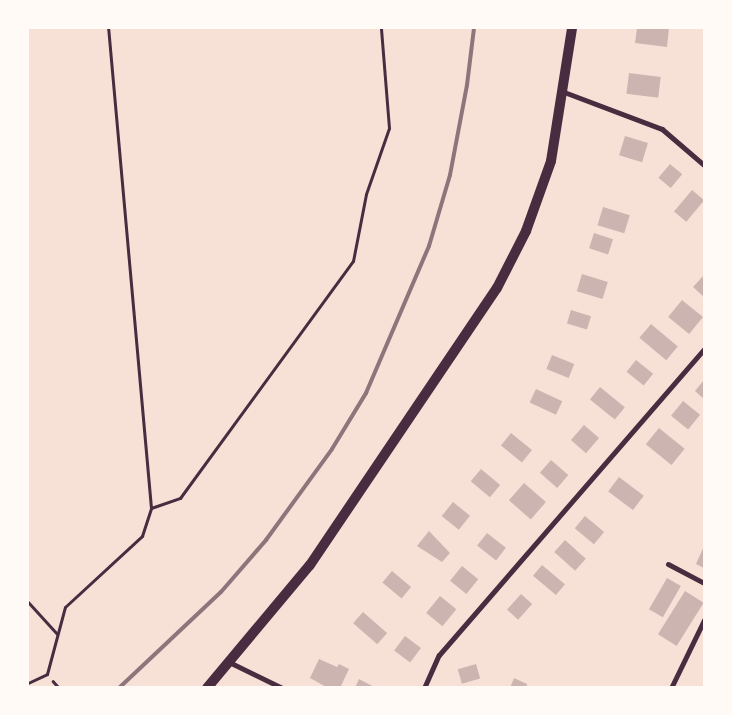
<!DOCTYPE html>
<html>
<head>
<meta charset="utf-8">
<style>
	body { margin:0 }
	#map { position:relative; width:732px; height:715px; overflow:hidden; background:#f7e1d7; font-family:Manrope,sans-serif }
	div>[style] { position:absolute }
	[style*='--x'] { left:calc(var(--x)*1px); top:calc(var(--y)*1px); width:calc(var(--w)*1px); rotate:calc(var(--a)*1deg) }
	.building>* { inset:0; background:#ccb4b1; transform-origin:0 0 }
	.path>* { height:2.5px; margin:-1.25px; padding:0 1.25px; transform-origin:1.25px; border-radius:1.25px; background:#4a2c40 }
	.service>* { height:3px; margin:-1.5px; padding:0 1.5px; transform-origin:1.5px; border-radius:1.5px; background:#4a2c40 }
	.minor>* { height:5px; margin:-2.5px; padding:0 2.5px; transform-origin:2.5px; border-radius:2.5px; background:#4a2c40 }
	.secondary>* { height:10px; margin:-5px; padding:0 5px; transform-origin:5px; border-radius:5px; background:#4a2c40 }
	.rail>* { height:4px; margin:-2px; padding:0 2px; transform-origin:2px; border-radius:2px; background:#8f747c }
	span { translate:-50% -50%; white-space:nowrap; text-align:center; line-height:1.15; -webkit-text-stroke:4px #fffaf5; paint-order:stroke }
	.frame { position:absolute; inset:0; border:29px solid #fffaf5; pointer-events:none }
</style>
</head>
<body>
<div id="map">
	<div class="building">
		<div style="clip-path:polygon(637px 28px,669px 28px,667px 47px,635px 43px)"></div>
		<div style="left:629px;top:73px;width:32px;height:21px;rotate:7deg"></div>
		<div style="left:625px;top:136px;width:24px;height:20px;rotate:17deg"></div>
		<div style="left:670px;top:164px;width:16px;height:18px;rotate:40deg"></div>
		<div style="left:692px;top:190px;width:16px;height:28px;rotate:40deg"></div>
		<div style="left:603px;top:207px;width:28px;height:19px;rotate:17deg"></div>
		<div style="left:594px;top:233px;width:20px;height:16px;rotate:18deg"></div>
		<div style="left:582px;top:274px;width:27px;height:18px;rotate:17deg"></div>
		<div style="clip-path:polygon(704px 275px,704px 297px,693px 287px)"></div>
		<div style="left:682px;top:300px;width:27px;height:22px;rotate:39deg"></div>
		<div style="left:571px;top:310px;width:21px;height:14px;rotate:17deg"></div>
		<div style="left:651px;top:324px;width:35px;height:18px;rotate:40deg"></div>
		<div style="left:552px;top:355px;width:24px;height:15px;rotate:22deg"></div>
		<div style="left:636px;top:360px;width:22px;height:15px;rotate:39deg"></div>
		<div style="clip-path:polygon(704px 380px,704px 399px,695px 391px)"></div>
		<div style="left:600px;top:387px;width:32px;height:16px;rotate:39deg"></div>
		<div style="left:536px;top:389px;width:29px;height:15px;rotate:25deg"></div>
		<div style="left:683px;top:401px;width:22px;height:19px;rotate:39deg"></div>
		<div style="left:584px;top:425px;width:20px;height:20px;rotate:41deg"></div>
		<div style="left:659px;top:428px;width:33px;height:21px;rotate:39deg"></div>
		<div style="left:511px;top:433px;width:27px;height:16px;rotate:39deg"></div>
		<div style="left:551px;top:460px;width:23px;height:17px;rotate:41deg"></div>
		<div style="left:481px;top:469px;width:25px;height:16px;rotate:40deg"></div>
		<div style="left:619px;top:477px;width:31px;height:18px;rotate:37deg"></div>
		<div style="left:524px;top:483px;width:29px;height:23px;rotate:41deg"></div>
		<div style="left:453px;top:502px;width:22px;height:18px;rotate:39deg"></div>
		<div style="left:585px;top:516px;width:25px;height:16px;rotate:40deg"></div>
		<div style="clip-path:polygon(429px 531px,450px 553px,442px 562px,417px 546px)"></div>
		<div style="left:487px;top:533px;width:24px;height:16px;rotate:38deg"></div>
		<div style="left:565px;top:540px;width:28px;height:16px;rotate:42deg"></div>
		<div style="clip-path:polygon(704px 546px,704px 568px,696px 564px)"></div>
		<div style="left:542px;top:565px;width:30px;height:14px;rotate:40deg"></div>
		<div style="left:462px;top:566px;width:21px;height:19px;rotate:39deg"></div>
		<div style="left:392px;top:571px;width:25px;height:15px;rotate:40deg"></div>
		<div style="left:667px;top:578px;width:16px;height:36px;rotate:30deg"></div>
		<div style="left:685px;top:591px;width:22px;height:51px;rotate:32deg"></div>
		<div style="left:521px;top:594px;width:15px;height:21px;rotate:42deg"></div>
		<div style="left:440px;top:596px;width:21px;height:22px;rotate:39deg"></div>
		<div style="left:363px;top:612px;width:32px;height:15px;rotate:41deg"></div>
		<div style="left:405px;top:636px;width:20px;height:18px;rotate:37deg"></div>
		<div style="clip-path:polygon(319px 659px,337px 667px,339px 664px,349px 669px,340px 688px,328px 688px,310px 678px)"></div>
		<div style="left:476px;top:664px;width:15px;height:19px;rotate:74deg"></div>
		<div style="clip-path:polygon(514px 678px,527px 684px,526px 688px,510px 688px)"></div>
		<div style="clip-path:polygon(359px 679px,376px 688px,355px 688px)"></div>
	</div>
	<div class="path">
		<div style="--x:53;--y:681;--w:9;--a:49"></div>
	</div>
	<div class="service">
		<div style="--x:151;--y:508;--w:31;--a:-19"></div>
		<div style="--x:180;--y:498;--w:293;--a:-53.9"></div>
		<div style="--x:353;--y:261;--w:68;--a:-79"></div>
		<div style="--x:366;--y:194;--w:70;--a:-70.8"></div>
		<div style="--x:389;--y:128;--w:100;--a:-94.6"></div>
		<div style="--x:28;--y:602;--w:43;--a:47.8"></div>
		<div style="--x:28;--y:683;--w:21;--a:-25"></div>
		<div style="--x:47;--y:674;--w:69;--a:-75"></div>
		<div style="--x:65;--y:607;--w:105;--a:-42.7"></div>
		<div style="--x:142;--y:536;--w:29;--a:-72"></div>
		<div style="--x:151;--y:508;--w:482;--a:-95.1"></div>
	</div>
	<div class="minor">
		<div style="--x:564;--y:92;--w:105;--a:20.7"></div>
		<div style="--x:662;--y:129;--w:55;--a:40.6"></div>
		<div style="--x:668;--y:564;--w:41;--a:27.8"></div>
		<div style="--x:231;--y:663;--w:57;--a:26.1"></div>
		<div style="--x:424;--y:688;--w:36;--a:-66"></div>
		<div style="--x:439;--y:655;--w:405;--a:-49.1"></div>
		<div style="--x:671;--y:688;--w:76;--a:-64.1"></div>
	</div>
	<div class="secondary">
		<div style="--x:207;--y:688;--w:160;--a:-50.1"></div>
		<div style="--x:310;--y:565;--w:334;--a:-56"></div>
		<div style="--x:497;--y:288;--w:64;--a:-63"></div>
		<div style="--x:526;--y:231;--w:74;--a:-70.3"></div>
		<div style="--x:551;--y:161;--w:135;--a:-81"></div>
	</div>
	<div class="rail">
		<div style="--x:119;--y:688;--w:140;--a:-43.3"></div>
		<div style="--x:221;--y:592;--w:69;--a:-49.1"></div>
		<div style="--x:266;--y:540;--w:112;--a:-54"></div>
		<div style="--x:332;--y:449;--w:66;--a:-58.7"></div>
		<div style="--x:366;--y:393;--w:160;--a:-66.8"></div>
		<div style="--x:429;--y:246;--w:74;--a:-73.5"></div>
		<div style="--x:450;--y:175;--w:92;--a:-79.3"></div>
		<div style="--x:467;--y:85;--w:57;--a:-83"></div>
	</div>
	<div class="frame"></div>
</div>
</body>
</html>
